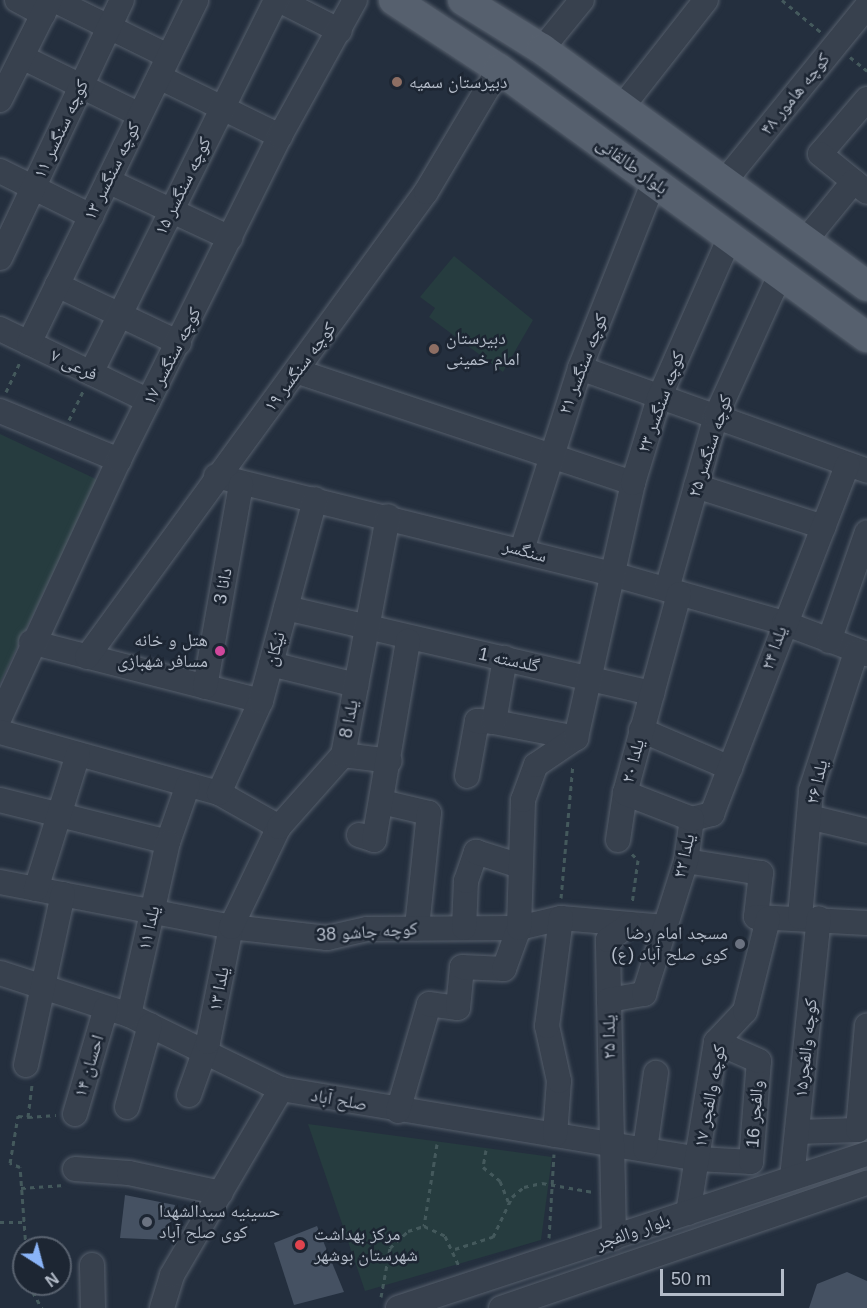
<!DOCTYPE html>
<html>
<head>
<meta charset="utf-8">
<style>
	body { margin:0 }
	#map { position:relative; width:867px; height:1308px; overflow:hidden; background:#242f3e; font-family:Helvetica,"Noto Naskh Arabic",sans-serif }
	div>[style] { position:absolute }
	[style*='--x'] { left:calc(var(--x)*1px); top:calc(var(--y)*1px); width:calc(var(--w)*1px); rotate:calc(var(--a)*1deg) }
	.green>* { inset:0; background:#263c3f }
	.building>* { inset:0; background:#455162 }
	.path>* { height:3px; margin-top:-1.5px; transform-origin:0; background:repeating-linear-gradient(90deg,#44595c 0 4.5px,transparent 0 9px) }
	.roads { filter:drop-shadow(0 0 2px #565f6c) drop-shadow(0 0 2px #565f6c) }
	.minor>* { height:24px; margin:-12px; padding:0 12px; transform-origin:12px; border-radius:12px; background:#38414e }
	.major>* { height:30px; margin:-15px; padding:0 15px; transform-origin:15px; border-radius:15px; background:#56606e }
	.dots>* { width:16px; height:16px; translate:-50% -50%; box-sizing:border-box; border:3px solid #1d2633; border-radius:50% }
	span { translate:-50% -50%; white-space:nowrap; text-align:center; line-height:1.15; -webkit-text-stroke:5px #1d2633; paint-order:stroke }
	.poi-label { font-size:18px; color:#b4bcc9 }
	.left { translate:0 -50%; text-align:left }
	.right { translate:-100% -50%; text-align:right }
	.street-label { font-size:18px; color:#b4bcc9 }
	.north { position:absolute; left:12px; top:1236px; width:60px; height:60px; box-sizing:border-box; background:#1d2633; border:2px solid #59626f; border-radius:50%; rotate:144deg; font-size:16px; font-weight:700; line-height:24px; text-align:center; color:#b4bcc9 }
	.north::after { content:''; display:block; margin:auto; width:21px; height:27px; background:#8ab4f8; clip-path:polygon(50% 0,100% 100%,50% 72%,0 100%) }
	.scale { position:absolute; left:660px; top:1269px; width:124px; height:27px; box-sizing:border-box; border:3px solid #b4bcc9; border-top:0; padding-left:8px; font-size:18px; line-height:21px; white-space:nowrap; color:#b4bcc9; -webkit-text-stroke:4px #1d2633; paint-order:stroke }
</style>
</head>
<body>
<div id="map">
	<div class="green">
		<div style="clip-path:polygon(454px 256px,533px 320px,503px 372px,429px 317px,435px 308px,420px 297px)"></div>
		<div style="clip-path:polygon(0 434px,98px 480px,0 683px)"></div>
		<div style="clip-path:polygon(308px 1124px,552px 1157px,541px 1240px,365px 1291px)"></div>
	</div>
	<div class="building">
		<div style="clip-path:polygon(125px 1195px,175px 1205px,167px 1240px,120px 1238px)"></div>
		<div style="clip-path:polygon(317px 1226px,344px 1292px,294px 1305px,274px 1243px)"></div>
		<div style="clip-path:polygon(847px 1272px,867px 1281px,867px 1308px,809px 1308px,817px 1284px)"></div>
	</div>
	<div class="path">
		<div style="--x:782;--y:0;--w:52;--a:39.5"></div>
		<div style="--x:850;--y:57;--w:22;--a:39"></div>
		<div style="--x:6;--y:392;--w:35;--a:-65"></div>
		<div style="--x:69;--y:420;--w:32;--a:-64"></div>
		<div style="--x:632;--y:854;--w:8;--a:45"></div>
		<div style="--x:638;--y:860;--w:44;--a:97.8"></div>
		<div style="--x:561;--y:898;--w:135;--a:-84.9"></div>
		<div style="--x:28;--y:1117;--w:28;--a:-4"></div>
		<div style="--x:437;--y:1144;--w:83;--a:99"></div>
		<div style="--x:424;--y:1226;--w:23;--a:25"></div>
		<div style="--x:445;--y:1236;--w:33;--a:65"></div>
		<div style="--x:486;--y:1150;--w:17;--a:100"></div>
		<div style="--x:483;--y:1167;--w:22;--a:39"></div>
		<div style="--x:500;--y:1181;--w:22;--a:68"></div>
		<div style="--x:21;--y:1188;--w:43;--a:-4"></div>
		<div style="--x:0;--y:1222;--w:24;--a:0"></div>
		<div style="--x:549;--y:1238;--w:84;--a:-86.6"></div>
		<div style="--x:26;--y:1248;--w:81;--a:-94.2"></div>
		<div style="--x:20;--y:1167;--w:11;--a:-158"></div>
		<div style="--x:10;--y:1163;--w:48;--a:-80.3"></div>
		<div style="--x:18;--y:1116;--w:10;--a:6"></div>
		<div style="--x:28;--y:1117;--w:33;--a:-83"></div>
		<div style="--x:455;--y:1249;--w:40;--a:-18"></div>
		<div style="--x:493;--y:1237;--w:44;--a:-64.6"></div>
		<div style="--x:512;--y:1197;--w:16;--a:-40"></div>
		<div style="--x:524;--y:1187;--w:18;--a:-13"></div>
		<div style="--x:542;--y:1183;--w:52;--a:10"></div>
		<div style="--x:28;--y:1284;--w:28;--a:60"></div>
		<div style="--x:381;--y:1297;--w:50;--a:-79.6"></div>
		<div style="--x:390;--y:1248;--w:25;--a:-43"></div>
		<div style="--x:408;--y:1231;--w:17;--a:-17"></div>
	</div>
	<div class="roads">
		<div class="minor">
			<div style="--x:17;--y:0;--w:30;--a:28"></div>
			<div style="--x:54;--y:0;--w:127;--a:26.2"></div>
			<div style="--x:279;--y:0;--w:68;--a:26.9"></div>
			<div style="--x:542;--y:49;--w:63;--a:-50.8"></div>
			<div style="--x:22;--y:57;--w:131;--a:26.2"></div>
			<div style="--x:159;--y:77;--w:135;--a:26"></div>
			<div style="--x:867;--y:99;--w:72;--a:130.5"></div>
			<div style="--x:820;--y:154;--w:60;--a:39"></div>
			<div style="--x:0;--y:100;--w:112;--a:-63.4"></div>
			<div style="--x:622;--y:107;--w:136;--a:-51.9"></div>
			<div style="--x:0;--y:171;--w:102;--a:26.3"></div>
			<div style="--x:108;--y:181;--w:135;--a:25"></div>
			<div style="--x:724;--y:182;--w:227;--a:-50.9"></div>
			<div style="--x:805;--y:241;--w:77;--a:-50.8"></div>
			<div style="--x:0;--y:258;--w:285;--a:-64.7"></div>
			<div style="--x:57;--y:285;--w:135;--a:25.4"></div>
			<div style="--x:0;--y:329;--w:165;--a:25.8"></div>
			<div style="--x:29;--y:343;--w:381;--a:-64"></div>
			<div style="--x:580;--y:368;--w:305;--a:19.7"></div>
			<div style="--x:299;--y:372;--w:352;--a:18.4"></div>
			<div style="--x:91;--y:373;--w:416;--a:-63.6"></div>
			<div style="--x:0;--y:411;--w:129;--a:22.4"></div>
			<div style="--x:216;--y:476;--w:408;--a:13.9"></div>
			<div style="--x:612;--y:574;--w:179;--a:15.9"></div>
			<div style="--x:784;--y:623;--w:89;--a:20.5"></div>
			<div style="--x:696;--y:486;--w:134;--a:17.8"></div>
			<div style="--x:522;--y:550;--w:191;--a:-72.3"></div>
			<div style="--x:580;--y:368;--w:201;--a:-68.4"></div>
			<div style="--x:667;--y:589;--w:180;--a:-74.2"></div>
			<div style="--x:716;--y:416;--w:155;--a:-65.6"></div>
			<div style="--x:286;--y:608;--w:376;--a:13.1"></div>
			<div style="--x:829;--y:641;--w:115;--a:-70.8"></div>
			<div style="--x:31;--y:642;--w:237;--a:14.4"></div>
			<div style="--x:87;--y:657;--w:575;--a:-53.91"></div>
			<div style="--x:426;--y:192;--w:143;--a:-59.3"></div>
			<div style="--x:271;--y:664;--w:88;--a:13.9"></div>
			<div style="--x:205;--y:687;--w:206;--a:-79.9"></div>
			<div style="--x:0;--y:717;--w:283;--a:-65.2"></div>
			<div style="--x:119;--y:460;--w:362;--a:-63.6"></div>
			<div style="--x:280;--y:136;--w:155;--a:-61.1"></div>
			<div style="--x:494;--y:722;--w:84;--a:11"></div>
			<div style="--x:641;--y:730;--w:97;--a:23.1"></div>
			<div style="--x:0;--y:732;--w:227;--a:15.6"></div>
			<div style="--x:219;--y:793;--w:69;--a:29.5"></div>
			<div style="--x:343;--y:755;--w:47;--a:7.3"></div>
			<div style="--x:467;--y:776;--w:56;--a:-79.7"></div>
			<div style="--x:477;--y:721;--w:17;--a:3"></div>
			<div style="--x:494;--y:722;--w:65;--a:-80.2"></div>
			<div style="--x:219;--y:793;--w:101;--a:-65.5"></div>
			<div style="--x:261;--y:701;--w:209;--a:-75"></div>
			<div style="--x:0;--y:800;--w:173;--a:14"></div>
			<div style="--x:168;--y:842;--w:60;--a:-70.7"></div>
			<div style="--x:382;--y:802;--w:48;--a:13.2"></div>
			<div style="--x:429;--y:813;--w:116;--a:96"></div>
			<div style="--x:809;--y:817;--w:60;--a:13.6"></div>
			<div style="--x:692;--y:819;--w:21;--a:-14"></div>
			<div style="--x:712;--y:814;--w:375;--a:-68.8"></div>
			<div style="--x:359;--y:835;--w:16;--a:18"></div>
			<div style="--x:374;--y:840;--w:202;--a:-80.3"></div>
			<div style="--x:618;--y:840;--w:48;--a:-81.5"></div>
			<div style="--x:625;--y:793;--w:206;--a:-74.8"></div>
			<div style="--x:686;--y:861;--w:76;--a:9.1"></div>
			<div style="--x:761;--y:873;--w:44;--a:96.5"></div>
			<div style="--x:756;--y:917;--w:111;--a:3.1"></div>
			<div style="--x:0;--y:882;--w:235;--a:11"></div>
			<div style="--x:231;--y:927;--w:97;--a:6.5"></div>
			<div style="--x:327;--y:938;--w:41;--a:-12.7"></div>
			<div style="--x:367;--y:929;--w:152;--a:-0.4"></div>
			<div style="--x:519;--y:928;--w:43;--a:-13.4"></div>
			<div style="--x:561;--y:918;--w:104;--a:4.9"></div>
			<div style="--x:36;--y:889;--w:141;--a:-72.7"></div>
			<div style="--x:800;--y:917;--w:127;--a:-85"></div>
			<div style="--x:811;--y:790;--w:145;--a:-71.9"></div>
			<div style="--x:464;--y:928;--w:47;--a:-87.6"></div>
			<div style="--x:466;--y:881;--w:31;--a:-71"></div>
			<div style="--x:476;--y:852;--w:43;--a:17.6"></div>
			<div style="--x:0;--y:973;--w:136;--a:18"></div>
			<div style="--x:129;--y:1015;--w:169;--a:26"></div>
			<div style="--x:281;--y:1089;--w:423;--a:9.5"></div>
			<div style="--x:698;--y:1159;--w:53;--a:3.2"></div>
			<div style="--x:751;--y:1162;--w:101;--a:-85.5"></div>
			<div style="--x:759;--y:1061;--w:47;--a:-156.2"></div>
			<div style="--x:609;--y:1000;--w:60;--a:-91"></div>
			<div style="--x:608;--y:940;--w:27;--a:-36"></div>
			<div style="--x:129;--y:1015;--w:177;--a:-77.3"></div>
			<div style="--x:26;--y:1065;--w:175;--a:-77.8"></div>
			<div style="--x:189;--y:1095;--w:56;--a:-70.3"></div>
			<div style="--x:208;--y:1042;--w:117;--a:-78.7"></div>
			<div style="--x:231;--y:927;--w:111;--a:-64.4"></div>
			<div style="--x:279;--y:827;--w:96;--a:-48.4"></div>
			<div style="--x:343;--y:755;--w:243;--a:-79.3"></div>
			<div style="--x:127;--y:1107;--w:85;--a:-74.3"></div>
			<div style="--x:398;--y:1111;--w:111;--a:-73.8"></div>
			<div style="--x:429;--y:1004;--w:29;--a:8"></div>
			<div style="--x:458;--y:1008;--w:41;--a:-84.4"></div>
			<div style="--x:462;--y:967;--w:42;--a:2.7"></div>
			<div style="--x:504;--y:969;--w:44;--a:-69.9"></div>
			<div style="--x:519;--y:928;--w:128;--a:-88.2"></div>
			<div style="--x:523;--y:800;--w:37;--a:-70"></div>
			<div style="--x:536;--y:765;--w:48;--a:-34"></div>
			<div style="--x:576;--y:738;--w:261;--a:-77.4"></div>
			<div style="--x:633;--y:483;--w:89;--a:-73"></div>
			<div style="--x:659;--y:398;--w:176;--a:-66.2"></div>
			<div style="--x:75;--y:1114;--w:110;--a:-73.7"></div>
			<div style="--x:797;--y:1132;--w:61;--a:-1.9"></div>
			<div style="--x:858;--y:1130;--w:105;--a:-85.1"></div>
			<div style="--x:555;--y:1135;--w:54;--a:-85.8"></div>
			<div style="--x:559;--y:1081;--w:56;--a:-102.3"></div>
			<div style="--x:547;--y:1026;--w:109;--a:-82.6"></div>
			<div style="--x:645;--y:1149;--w:77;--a:-81.8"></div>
			<div style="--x:75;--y:1169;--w:54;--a:4.2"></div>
			<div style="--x:129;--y:1173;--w:94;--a:12.3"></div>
			<div style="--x:792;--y:1178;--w:261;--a:-84.1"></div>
			<div style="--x:688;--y:1213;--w:173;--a:-80.7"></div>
			<div style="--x:716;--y:1042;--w:42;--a:-46.9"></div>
			<div style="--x:745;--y:1011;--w:95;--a:-76"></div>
			<div style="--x:614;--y:1238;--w:238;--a:-91.2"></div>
			<div style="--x:609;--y:1000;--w:36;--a:-10"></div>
			<div style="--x:644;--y:994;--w:139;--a:-72.5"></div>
			<div style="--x:686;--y:861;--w:42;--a:-81.9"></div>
			<div style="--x:692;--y:819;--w:72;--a:-158.8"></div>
			<div style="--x:92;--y:1265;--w:43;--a:88.7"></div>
			<div style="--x:162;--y:1308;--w:34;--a:-73"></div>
			<div style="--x:172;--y:1275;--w:216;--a:-59.6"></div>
			<div style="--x:398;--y:1308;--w:494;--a:-18.2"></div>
			<div style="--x:501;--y:1308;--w:387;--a:-18.9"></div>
		</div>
		<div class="major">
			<div style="--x:394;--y:0;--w:126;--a:33.3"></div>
			<div style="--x:499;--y:69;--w:455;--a:36.1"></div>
			<div style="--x:463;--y:0;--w:93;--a:31.8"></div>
			<div style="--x:542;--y:49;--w:402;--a:36.1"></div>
		</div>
	</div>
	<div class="dots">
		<div style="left:397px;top:82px;background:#8d6e63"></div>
		<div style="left:434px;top:349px;background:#8d6e63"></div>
		<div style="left:220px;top:651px;background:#d1479c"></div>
		<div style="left:740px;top:944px;background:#6b7280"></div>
		<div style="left:147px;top:1222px;background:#6b7280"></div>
		<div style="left:300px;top:1245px;background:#e0444e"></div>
	</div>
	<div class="poi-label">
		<span class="left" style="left:409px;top:82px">دبیرستان سمیه</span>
		<span class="left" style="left:446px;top:349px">دبیرستان<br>امام خمینی</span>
		<span class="right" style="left:208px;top:651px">هتل و خانه<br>مسافر شهبازی</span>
		<span class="right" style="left:728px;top:944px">مسجد امام رضا<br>(ع) کوی صلح آباد</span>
		<span class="left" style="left:159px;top:1222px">حسینیه سیدالشهدا<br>کوی صلح آباد</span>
		<span class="left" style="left:314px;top:1245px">مرکز بهداشت<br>شهرستان بوشهر</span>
	</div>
	<div class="street-label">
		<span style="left:795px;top:94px;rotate:-51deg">کوچه هامور ۴۸</span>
		<span style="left:61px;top:129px;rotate:-65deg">کوچه سنگسر ۱۱</span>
		<span style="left:632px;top:166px;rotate:36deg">بلوار طالقانی</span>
		<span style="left:112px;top:171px;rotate:-64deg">کوچه سنگسر ۱۳</span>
		<span style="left:183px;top:186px;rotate:-64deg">کوچه سنگسر ۱۵</span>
		<span style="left:172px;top:356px;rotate:-63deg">کوچه سنگسر ۱۷</span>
		<span style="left:583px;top:364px;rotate:-69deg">کوچه سنگسر ۲۱</span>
		<span style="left:74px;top:365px;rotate:26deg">فرعی ۷</span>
		<span style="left:300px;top:367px;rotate:-53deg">کوچه سنگسر ۱۹</span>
		<span style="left:661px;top:402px;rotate:-70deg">کوچه سنگسر ۲۳</span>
		<span style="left:710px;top:446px;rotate:-72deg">کوچه سنگسر ۲۵</span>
		<span style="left:525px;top:551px;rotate:15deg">سنگسر</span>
		<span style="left:223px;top:586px;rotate:-80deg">دانا 3</span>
		<span style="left:774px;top:648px;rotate:-70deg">یلدا ۲۴</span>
		<span style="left:275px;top:649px;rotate:-75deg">نیکان</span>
		<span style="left:509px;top:660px;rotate:12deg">گلدسته 1</span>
		<span style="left:349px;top:719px;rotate:-80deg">یلدا 8</span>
		<span style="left:633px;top:761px;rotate:-75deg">یلدا ۲۰</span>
		<span style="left:817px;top:782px;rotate:-77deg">یلدا ۲۶</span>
		<span style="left:684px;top:856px;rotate:-77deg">یلدا ۲۲</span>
		<span style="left:149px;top:928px;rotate:-77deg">یلدا ۱۱</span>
		<span style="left:367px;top:932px;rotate:-4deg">کوچه جاشو 38</span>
		<span style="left:219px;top:989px;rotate:-79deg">یلدا ۱۳</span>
		<span style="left:609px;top:1037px;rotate:-90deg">یلدا ۲۵</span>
		<span style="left:806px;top:1048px;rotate:-84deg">کوچه والفجر۱۵</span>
		<span style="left:89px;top:1066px;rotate:-73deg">احسان ۱۴</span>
		<span style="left:710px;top:1096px;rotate:-79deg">کوچه والفجر ۱۷</span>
		<span style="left:339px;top:1100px;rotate:10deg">صلح آباد</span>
		<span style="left:755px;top:1114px;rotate:-86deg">والفجر 16</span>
		<span style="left:633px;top:1232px;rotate:-19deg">بلوار والفجر</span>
	</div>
	<div class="north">N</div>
	<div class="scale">50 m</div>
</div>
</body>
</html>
